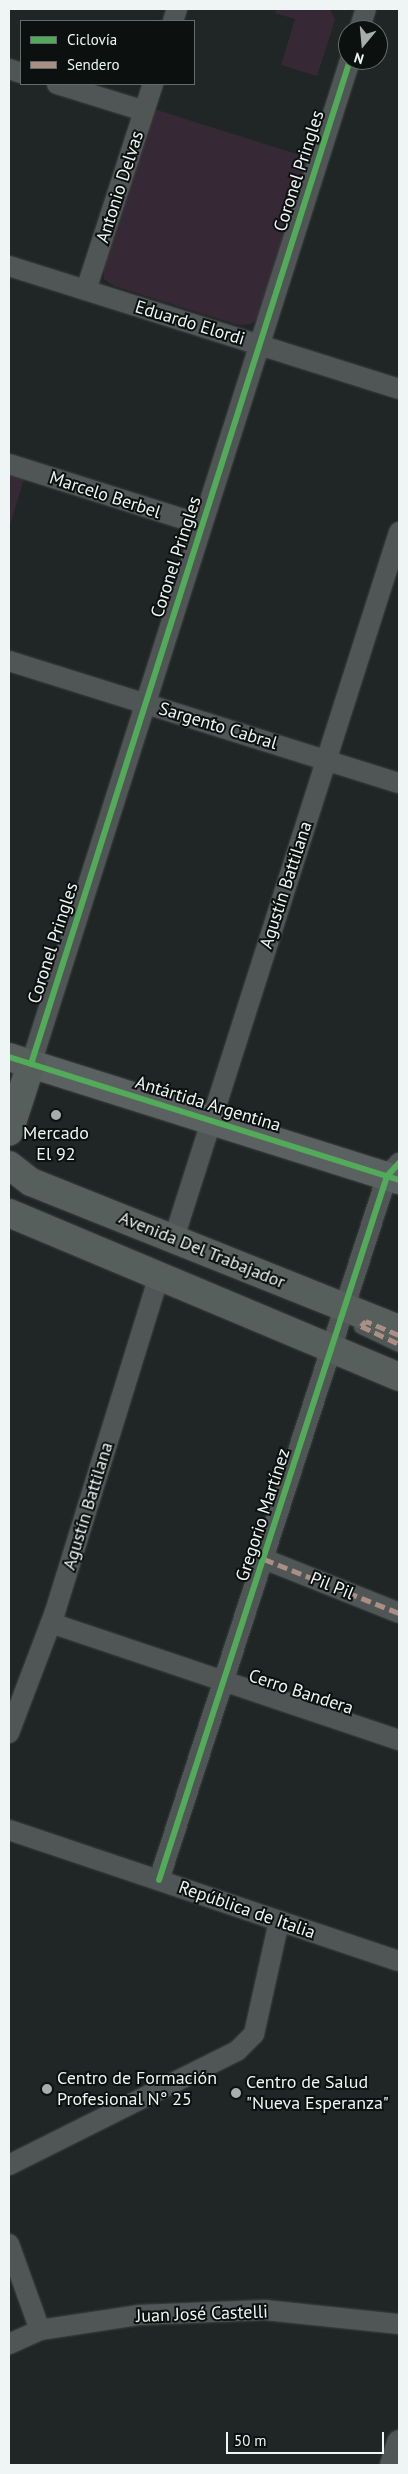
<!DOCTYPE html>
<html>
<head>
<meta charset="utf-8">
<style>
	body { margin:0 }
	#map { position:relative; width:408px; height:2474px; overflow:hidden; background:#202625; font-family:"PT Sans",sans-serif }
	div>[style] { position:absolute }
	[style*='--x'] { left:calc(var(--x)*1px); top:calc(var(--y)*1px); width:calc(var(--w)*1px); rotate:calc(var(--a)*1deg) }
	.green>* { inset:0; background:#362935 }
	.roads { filter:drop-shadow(0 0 1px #3e4241) drop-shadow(0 0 1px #3e4241) }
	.pedestrian>* { height:15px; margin:-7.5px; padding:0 7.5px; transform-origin:7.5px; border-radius:7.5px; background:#505655 }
	.minor>* { height:20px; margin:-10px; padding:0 10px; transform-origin:10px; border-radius:10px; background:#505655 }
	.tertiary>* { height:25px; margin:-12.5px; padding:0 12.5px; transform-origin:12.5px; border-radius:12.5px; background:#505655 }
	.secondary>* { height:28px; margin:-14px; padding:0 14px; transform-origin:14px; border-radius:14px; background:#5a6160 }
	.primary>* { height:28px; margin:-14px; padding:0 14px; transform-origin:14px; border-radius:14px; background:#575f5d }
	.quiet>* { height:5px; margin-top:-2.5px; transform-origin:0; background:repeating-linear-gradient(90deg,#ac8f84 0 10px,transparent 0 15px) }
	.cycleway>* { height:6px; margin:-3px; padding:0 3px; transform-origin:3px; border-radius:3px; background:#51ab58 }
	.dots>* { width:14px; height:14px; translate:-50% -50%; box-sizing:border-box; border:2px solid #0c100f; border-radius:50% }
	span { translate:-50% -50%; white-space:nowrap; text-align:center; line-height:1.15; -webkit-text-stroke:4px #0c100f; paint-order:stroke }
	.street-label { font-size:18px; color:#eef5f4 }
	.poi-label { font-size:18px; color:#eef5f4 }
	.left { translate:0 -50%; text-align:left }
	.frame { position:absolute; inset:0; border:10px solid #eef5f4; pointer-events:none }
	.legend { position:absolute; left:20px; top:20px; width:175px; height:65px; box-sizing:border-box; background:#0c100f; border:1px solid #666c6b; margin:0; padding:6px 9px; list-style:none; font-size:15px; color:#eef5f4 }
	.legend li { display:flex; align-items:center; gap:10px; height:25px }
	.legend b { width:25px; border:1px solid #666c6b }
	.north { position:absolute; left:338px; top:20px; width:50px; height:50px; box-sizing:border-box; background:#0c100f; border:1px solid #666c6b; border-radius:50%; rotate:197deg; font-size:14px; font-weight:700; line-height:20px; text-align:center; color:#eef5f4 }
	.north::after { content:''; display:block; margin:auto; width:18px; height:22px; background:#a6adac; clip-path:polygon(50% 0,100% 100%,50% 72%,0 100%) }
	.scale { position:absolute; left:226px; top:2432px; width:158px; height:22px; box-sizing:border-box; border:2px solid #eef5f4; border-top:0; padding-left:6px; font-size:15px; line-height:18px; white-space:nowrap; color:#eef5f4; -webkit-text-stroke:4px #0c100f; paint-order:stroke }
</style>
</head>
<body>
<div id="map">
	<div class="green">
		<div style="clip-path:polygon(276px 9px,330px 9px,335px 20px,317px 76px,281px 65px,295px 19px,275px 13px)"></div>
		<div style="clip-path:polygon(154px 109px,309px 158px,257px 319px,251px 324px,238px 325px,114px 286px,104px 279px,104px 267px)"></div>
		<div style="clip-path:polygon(9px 475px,24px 479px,9px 528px)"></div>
	</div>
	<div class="roads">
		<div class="pedestrian">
			<div style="--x:361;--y:1326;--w:42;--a:25.3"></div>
		</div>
		<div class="minor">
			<div style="--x:173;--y:21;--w:13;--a:-72"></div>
			<div style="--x:359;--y:30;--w:22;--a:-72"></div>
			<div style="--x:9;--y:69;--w:13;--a:18"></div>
			<div style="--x:57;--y:84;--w:91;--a:17.2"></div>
			<div style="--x:9;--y:266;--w:409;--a:17.5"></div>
			<div style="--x:86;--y:290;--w:217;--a:-72"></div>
			<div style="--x:9;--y:464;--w:202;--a:17.5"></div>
			<div style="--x:9;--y:661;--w:409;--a:17.4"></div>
			<div style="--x:31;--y:1064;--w:1053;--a:-72.37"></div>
			<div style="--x:174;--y:1238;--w:741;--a:-72.32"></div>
			<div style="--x:264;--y:1559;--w:145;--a:21.8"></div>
			<div style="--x:51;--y:1623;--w:367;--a:18.6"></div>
			<div style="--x:9;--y:1733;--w:129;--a:-69.2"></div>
			<div style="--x:55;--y:1612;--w:351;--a:-72.8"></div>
			<div style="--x:9;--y:1830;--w:411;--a:18.6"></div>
			<div style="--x:159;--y:1880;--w:740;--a:-72.05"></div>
			<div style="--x:387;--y:1176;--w:18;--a:-47"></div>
			<div style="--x:9;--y:2165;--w:255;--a:-26.6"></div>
			<div style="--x:237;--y:2051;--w:24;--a:-45"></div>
			<div style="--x:254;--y:2034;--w:116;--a:-77.5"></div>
			<div style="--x:9;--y:2244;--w:91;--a:70.2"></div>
			<div style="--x:9;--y:2344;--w:34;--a:-24"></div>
			<div style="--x:40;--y:2330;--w:99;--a:-8.7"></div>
			<div style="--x:138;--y:2315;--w:127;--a:-2.3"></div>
			<div style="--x:265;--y:2310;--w:135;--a:6"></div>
		</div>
		<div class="tertiary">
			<div style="--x:392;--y:2465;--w:24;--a:-73"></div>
		</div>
		<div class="secondary">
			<div style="--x:31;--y:1064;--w:386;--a:17.5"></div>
		</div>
		<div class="primary">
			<div style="--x:9;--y:1057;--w:23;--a:18"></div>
			<div style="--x:31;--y:1064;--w:71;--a:107.9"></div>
			<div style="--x:9;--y:1165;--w:28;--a:38"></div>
			<div style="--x:31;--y:1182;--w:396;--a:21.8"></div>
			<div style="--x:9;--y:1213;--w:423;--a:22.8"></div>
		</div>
	</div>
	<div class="quiet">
		<div style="--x:399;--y:1335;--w:36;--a:-157"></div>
		<div style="--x:366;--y:1321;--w:7;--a:135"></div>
		<div style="--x:361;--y:1326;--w:42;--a:25.3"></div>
		<div style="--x:264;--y:1559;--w:145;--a:21.8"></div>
	</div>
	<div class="cycleway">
		<div style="--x:9;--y:1057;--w:409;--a:17.5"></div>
		<div style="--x:31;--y:1064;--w:1053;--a:-72.37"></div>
		<div style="--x:159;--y:1880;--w:740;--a:-72.05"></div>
		<div style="--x:387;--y:1176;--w:18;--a:-47"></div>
	</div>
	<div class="dots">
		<div style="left:56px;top:1115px;background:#a6adac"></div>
		<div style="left:47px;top:2089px;background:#a6adac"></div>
		<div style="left:236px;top:2093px;background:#a6adac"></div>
	</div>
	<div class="street-label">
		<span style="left:299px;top:171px;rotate:-72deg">Coronel Pringles</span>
		<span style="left:120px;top:187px;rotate:-72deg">Antonio Delvas</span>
		<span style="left:190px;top:323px;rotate:17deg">Eduardo Elordi</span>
		<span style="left:105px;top:495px;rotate:18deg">Marcelo Berbel</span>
		<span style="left:176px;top:557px;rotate:-72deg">Coronel Pringles</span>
		<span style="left:218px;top:726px;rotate:17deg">Sargento Cabral</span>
		<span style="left:286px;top:885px;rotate:-72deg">Agustín Battilana</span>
		<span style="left:53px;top:943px;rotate:-72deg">Coronel Pringles</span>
		<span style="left:208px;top:1104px;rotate:17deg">Antártida Argentina</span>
		<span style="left:202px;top:1250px;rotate:22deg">Avenida Del Trabajador</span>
		<span style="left:88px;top:1506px;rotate:-73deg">Agustín Battilana</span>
		<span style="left:263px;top:1515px;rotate:-72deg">Gregorio Martínez</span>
		<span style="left:332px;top:1586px;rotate:22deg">Pil Pil</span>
		<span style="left:301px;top:1692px;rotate:18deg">Cerro Bandera</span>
		<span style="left:247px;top:1910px;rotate:19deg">República de Italia</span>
		<span style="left:202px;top:2314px;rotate:-2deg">Juan José Castelli</span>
	</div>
	<div class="poi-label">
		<span style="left:56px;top:1144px">Mercado<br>El 92</span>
		<span class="left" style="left:57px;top:2089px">Centro de Formación<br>Profesional N° 25</span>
		<span class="left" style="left:246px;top:2093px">Centro de Salud<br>"Nueva Esperanza"</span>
	</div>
	<div class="frame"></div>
	<ul class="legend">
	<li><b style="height:6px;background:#51ab58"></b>Ciclovía</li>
	<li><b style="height:6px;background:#ac8f84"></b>Sendero</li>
	</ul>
	<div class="north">N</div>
	<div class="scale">50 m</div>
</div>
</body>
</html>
